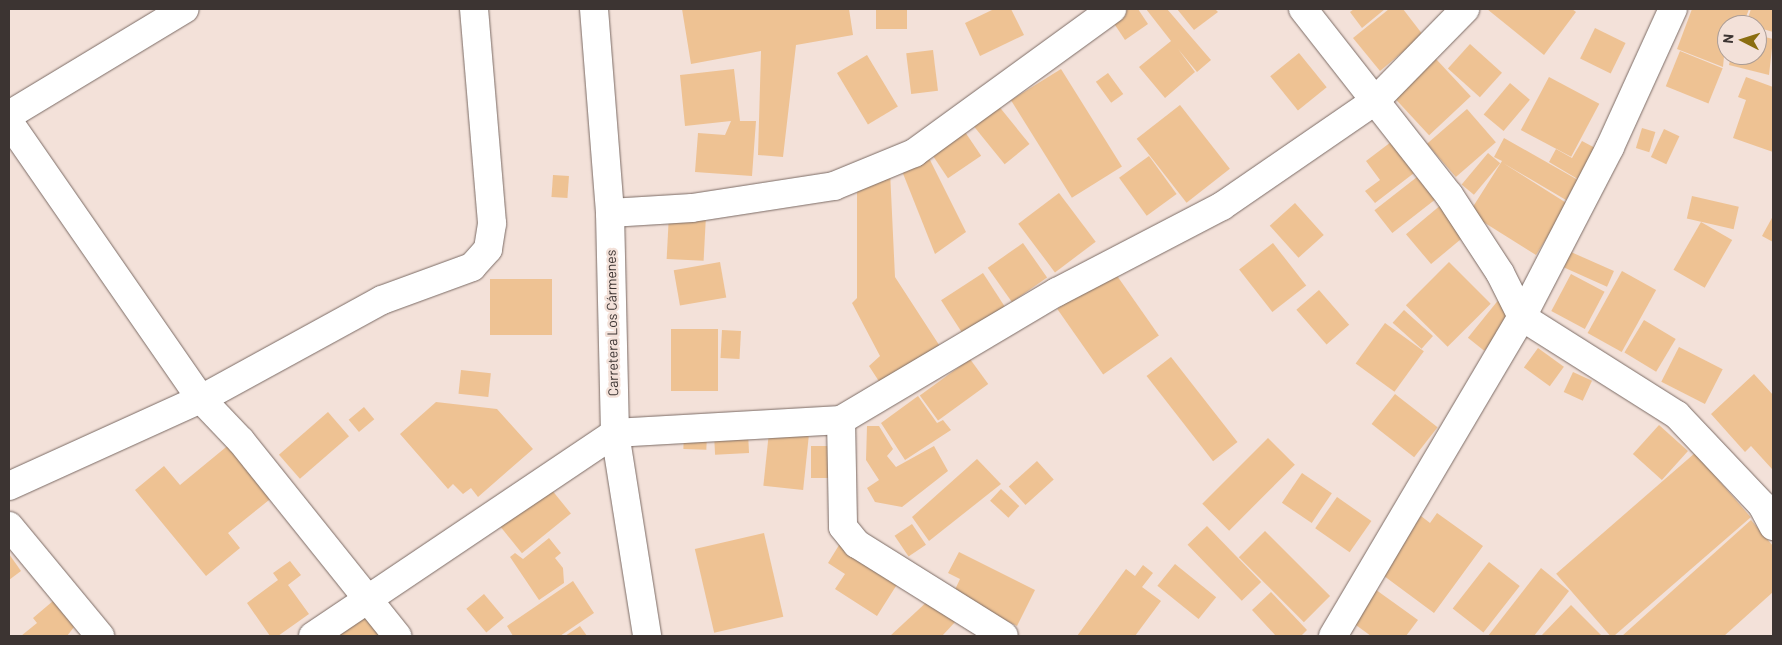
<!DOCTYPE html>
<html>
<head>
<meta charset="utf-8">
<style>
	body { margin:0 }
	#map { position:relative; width:1782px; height:645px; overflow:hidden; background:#f3e1d9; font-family:Barlow,sans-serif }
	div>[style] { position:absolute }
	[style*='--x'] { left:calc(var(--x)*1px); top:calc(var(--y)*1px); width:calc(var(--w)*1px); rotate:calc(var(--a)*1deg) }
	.building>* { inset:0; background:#eec293; transform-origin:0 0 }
	.roads { filter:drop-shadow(0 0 1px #7b6b65) drop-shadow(0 0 1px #7b6b65) }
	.minor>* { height:28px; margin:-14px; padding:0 14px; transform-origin:14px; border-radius:14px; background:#fff }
	.major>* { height:28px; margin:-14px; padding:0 14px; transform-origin:14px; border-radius:14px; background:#fff }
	span { translate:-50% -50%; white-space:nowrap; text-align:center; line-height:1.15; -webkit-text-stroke:5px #f3e1d9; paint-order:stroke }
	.street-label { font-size:14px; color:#3c3432 }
	.frame { position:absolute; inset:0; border:10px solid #3c3432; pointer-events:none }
	.north { position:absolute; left:1717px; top:15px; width:50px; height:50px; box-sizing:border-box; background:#f3e1d9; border:1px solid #aa9c96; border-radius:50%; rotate:275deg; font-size:14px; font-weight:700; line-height:20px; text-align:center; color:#3c3432 }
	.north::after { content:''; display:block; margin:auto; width:18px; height:22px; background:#8b6e10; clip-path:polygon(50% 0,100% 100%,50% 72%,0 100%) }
</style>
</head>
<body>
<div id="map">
	<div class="building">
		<div style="clip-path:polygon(682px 9px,849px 9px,853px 35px,796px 45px,783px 157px,758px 155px,761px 51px,691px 64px)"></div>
		<div style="left:876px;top:9px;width:31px;height:20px"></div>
		<div style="clip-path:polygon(994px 9px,1011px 9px,1024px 35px,980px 56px,965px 23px)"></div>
		<div style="clip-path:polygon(1119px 9px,1138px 9px,1148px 24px,1125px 40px,1109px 16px)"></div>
		<div style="clip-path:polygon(1146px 9px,1167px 9px,1211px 60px,1197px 72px,1178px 49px,1195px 72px,1165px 98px,1139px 67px,1171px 41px)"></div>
		<div style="clip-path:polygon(1177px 9px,1215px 9px,1218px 12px,1194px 30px)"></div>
		<div style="clip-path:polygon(1354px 9px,1385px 9px,1362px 28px,1350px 12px)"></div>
		<div style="clip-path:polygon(1389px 9px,1403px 9px,1423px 35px,1380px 71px,1353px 38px)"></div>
		<div style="clip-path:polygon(1487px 9px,1572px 9px,1576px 12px,1544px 55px)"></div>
		<div style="clip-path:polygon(1692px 9px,1749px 9px,1743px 25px,1727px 25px,1723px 67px,1677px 49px)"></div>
		<div style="clip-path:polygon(1751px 9px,1773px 9px,1773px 32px,1746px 24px)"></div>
		<div style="left:1595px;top:28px;width:34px;height:34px;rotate:26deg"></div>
		<div style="clip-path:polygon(1757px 35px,1773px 39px,1769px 75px,1729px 65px,1731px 55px,1757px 55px)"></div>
		<div style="left:1470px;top:44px;width:43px;height:33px;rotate:42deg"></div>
		<div style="left:933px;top:50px;width:41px;height:27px;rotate:83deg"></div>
		<div style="left:1680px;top:51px;width:46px;height:38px;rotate:22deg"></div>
		<div style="left:1299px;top:53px;width:44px;height:37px;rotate:51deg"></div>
		<div style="left:867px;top:55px;width:60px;height:35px;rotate:59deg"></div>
		<div style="left:1436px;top:59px;width:51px;height:57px;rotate:47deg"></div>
		<div style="clip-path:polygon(734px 69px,740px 121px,756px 121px,752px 176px,695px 172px,698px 133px,725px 135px,731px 121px,685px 126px,680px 75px)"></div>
		<div style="left:1061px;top:69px;width:115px;height:59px;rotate:58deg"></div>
		<div style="left:1108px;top:73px;width:26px;height:15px;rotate:54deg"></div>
		<div style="left:1549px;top:77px;width:57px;height:60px;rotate:28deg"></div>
		<div style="clip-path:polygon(1746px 77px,1773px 87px,1773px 152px,1733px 138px,1746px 100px,1738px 97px)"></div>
		<div style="left:1510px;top:83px;width:26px;height:41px;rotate:40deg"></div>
		<div style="left:993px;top:99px;width:58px;height:32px;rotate:51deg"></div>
		<div style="left:1180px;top:105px;width:81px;height:55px;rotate:52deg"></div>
		<div style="left:1467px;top:109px;width:44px;height:53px;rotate:49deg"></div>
		<div style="left:961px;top:126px;width:36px;height:40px;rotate:56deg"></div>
		<div style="left:1642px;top:128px;width:14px;height:21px;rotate:17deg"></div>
		<div style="left:1664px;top:129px;width:17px;height:31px;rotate:25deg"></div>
		<div style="clip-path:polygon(1504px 138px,1578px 180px,1566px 200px,1503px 163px,1568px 204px,1536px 255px,1469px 213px,1502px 161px,1494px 157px)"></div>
		<div style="clip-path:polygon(1582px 141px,1599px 150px,1581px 181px,1549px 162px,1556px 149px,1572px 158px)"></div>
		<div style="clip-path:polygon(1391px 142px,1414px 173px,1375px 203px,1365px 191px,1380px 180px,1366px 161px)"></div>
		<div style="left:1488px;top:153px;width:16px;height:41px;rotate:40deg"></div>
		<div style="clip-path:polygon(927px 154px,966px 232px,935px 254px,902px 171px)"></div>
		<div style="left:1149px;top:156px;width:47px;height:37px;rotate:54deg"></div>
		<div style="clip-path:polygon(890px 171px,895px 277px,943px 351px,882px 386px,869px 366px,880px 356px,852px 303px,857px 298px,857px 181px)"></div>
		<div style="left:553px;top:175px;width:16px;height:22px;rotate:4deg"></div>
		<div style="left:1417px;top:177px;width:29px;height:54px;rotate:52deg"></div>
		<div style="left:1059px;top:193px;width:61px;height:51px;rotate:53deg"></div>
		<div style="left:1692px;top:196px;width:48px;height:23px;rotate:13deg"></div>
		<div style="left:1295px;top:203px;width:43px;height:34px;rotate:48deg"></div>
		<div style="left:1442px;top:204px;width:39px;height:47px;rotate:50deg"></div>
		<div style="left:669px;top:214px;width:37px;height:45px;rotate:3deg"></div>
		<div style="clip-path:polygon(1773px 216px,1773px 242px,1762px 236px)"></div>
		<div style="left:1701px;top:222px;width:36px;height:55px;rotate:30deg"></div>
		<div style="left:1023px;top:243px;width:42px;height:43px;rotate:55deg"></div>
		<div style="left:1273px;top:243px;width:54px;height:43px;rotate:52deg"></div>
		<div style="left:1571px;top:252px;width:47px;height:17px;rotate:24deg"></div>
		<div style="left:720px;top:262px;width:36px;height:47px;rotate:80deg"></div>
		<div style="left:1449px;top:262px;width:59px;height:61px;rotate:45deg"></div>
		<div style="left:1113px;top:270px;width:80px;height:68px;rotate:55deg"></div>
		<div style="left:1622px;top:271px;width:39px;height:71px;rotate:29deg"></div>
		<div style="left:983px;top:273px;width:44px;height:50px;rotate:57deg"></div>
		<div style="left:1571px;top:274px;width:38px;height:42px;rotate:28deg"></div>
		<div style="left:490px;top:279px;width:62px;height:56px"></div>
		<div style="left:1319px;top:290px;width:46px;height:30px;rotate:49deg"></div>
		<div style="left:1500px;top:298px;width:21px;height:51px;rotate:39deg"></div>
		<div style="left:1404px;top:310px;width:39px;height:17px;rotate:42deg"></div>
		<div style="left:1644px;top:320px;width:37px;height:38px;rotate:31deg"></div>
		<div style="left:1385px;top:323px;width:48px;height:50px;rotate:36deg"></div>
		<div style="left:671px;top:329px;width:47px;height:62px"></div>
		<div style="left:722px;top:330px;width:19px;height:28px;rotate:3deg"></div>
		<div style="left:1679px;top:347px;width:49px;height:39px;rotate:27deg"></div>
		<div style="left:1538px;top:348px;width:32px;height:24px;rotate:36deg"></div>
		<div style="left:1171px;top:357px;width:108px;height:31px;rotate:52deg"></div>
		<div style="left:970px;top:359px;width:31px;height:62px;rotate:54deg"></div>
		<div style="left:461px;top:370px;width:30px;height:24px;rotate:6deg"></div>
		<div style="left:1573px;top:372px;width:21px;height:22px;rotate:25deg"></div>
		<div style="clip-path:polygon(1754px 374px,1773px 395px,1772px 469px,1751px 446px,1745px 452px,1711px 414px)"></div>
		<div style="left:1395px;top:394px;width:54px;height:38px;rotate:38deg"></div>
		<div style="clip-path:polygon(918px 396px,937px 423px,943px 420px,951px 430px,905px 460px,881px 423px)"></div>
		<div style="clip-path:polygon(436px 402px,497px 409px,533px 449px,478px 497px,471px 488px,463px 494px,453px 484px,448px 489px,400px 434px)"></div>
		<div style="left:364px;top:407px;width:16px;height:20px;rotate:50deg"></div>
		<div style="left:328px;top:412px;width:32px;height:65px;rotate:49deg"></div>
		<div style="left:1659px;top:425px;width:39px;height:39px;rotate:42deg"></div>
		<div style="clip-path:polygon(867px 426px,879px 426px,893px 449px,887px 456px,896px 467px,934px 446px,948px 471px,902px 507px,875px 502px,867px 488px,879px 480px,866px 460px)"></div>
		<div style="left:684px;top:431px;width:23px;height:18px;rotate:2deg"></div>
		<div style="left:769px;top:432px;width:40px;height:54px;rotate:6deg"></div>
		<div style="left:748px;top:433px;width:20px;height:34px;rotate:87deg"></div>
		<div style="left:1268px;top:438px;width:38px;height:93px;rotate:45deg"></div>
		<div style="clip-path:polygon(231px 443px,274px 496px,228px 533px,240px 548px,206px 576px,135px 490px,164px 466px,180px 485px)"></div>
		<div style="left:811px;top:446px;width:21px;height:32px"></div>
		<div style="left:1695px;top:453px;width:85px;height:184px;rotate:49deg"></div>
		<div style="clip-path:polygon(977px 459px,1001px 484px,929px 541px,912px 517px)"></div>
		<div style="left:1037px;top:461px;width:25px;height:38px;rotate:48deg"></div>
		<div style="left:1302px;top:473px;width:36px;height:36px;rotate:34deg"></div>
		<div style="left:547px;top:484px;width:38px;height:63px;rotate:51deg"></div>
		<div style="left:1001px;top:489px;width:25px;height:16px;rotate:43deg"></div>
		<div style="left:1337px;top:497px;width:42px;height:38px;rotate:35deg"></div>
		<div style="clip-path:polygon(1437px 513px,1483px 546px,1434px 613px,1380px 573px,1421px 516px,1430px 523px)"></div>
		<div style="clip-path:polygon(1751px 520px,1773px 546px,1773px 592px,1724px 636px,1622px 636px)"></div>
		<div style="left:912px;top:524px;width:25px;height:21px;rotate:56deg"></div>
		<div style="left:1207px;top:526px;width:78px;height:27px;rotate:46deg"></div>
		<div style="left:1265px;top:531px;width:92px;height:37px;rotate:45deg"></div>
		<div style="left:764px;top:533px;width:86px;height:71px;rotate:77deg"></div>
		<div style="clip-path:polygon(844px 537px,903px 575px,877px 616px,835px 589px,845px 574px,828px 563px)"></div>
		<div style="clip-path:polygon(549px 538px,561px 553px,555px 558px,563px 568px,564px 583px,539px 600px,510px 557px,515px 553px,523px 559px)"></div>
		<div style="clip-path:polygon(959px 552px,1035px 590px,1017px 626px,953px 594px,960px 579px,948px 573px)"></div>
		<div style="clip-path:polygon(9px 554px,21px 571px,9px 580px)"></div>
		<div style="clip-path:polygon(290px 561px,301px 575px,288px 585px,309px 614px,278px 636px,270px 636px,247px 603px,278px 580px,273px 573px)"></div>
		<div style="left:1489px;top:562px;width:39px;height:59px;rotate:38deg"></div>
		<div style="left:1175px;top:564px;width:53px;height:28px;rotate:39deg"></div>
		<div style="clip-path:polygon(1143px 565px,1153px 573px,1142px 587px,1161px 601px,1135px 636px,1077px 636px,1126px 569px,1135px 576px)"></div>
		<div style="clip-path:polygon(1541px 568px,1569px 591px,1534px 636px,1488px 636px)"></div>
		<div style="clip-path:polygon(573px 581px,594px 613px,560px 636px,513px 636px,507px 626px)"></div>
		<div style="clip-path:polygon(1372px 587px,1418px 620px,1406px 636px,1371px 636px,1349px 620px)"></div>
		<div style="clip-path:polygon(1271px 592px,1307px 630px,1301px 636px,1276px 636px,1252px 610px)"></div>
		<div style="left:484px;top:594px;width:31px;height:23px;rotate:50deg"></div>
		<div style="clip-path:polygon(931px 598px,957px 620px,942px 636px,890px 636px)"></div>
		<div style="clip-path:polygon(53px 601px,74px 627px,67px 636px,21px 636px,37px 623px,33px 618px)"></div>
		<div style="clip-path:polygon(1571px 605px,1602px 636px,1541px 636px)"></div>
		<div style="clip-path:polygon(366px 613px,385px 636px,336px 636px)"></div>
		<div style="clip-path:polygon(580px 626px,587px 636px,565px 636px)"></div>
	</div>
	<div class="roads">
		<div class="minor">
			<div style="--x:1303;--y:9;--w:236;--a:51.9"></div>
			<div style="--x:1449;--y:195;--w:93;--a:56.8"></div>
			<div style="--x:1500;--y:273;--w:49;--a:63.4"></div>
			<div style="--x:1522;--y:317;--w:183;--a:32.3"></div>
			<div style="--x:1677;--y:415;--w:124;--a:46.6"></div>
			<div style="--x:1762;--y:505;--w:24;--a:62"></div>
			<div style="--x:9;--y:115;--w:205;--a:-31.1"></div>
			<div style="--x:9;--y:122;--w:337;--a:55.3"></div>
			<div style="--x:201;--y:399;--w:58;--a:46.4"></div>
			<div style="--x:241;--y:441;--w:250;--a:51.3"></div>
			<div style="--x:610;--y:213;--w:82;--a:-3.5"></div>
			<div style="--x:692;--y:208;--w:144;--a:-8.8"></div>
			<div style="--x:834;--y:186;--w:87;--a:-22.4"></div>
			<div style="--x:914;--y:153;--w:245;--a:-36"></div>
			<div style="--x:841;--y:420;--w:107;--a:88.9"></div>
			<div style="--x:843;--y:527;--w:22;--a:51"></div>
			<div style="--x:857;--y:544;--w:173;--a:32"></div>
			<div style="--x:9;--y:486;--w:211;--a:-24.4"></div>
			<div style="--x:201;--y:399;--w:206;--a:-28.7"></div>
			<div style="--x:382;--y:300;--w:96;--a:-20.1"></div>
			<div style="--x:472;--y:267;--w:24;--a:-48"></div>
			<div style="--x:488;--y:249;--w:26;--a:-81"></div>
			<div style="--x:492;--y:223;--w:215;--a:-94.8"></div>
			<div style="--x:9;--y:526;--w:143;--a:50.4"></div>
			<div style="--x:313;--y:636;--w:364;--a:-33.9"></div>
			<div style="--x:615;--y:433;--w:226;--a:-3.3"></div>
			<div style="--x:841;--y:420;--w:251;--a:-30.7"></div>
			<div style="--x:1057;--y:292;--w:186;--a:-27.5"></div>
			<div style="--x:1222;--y:206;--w:186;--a:-34.5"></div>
			<div style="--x:1375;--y:101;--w:129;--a:-45.6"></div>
			<div style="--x:1333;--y:636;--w:371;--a:-59.4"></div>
			<div style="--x:1522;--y:317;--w:191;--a:-62.6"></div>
			<div style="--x:1610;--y:147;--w:152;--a:-65.5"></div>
		</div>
		<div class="major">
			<div style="--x:594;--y:9;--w:205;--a:85.5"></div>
			<div style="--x:610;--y:213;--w:220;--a:88.7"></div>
			<div style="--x:615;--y:433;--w:206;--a:81"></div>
		</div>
	</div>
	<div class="street-label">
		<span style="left:612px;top:323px;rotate:-91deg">Carretera Los Cármenes</span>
	</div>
	<div class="frame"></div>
	<div class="north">N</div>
</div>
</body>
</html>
